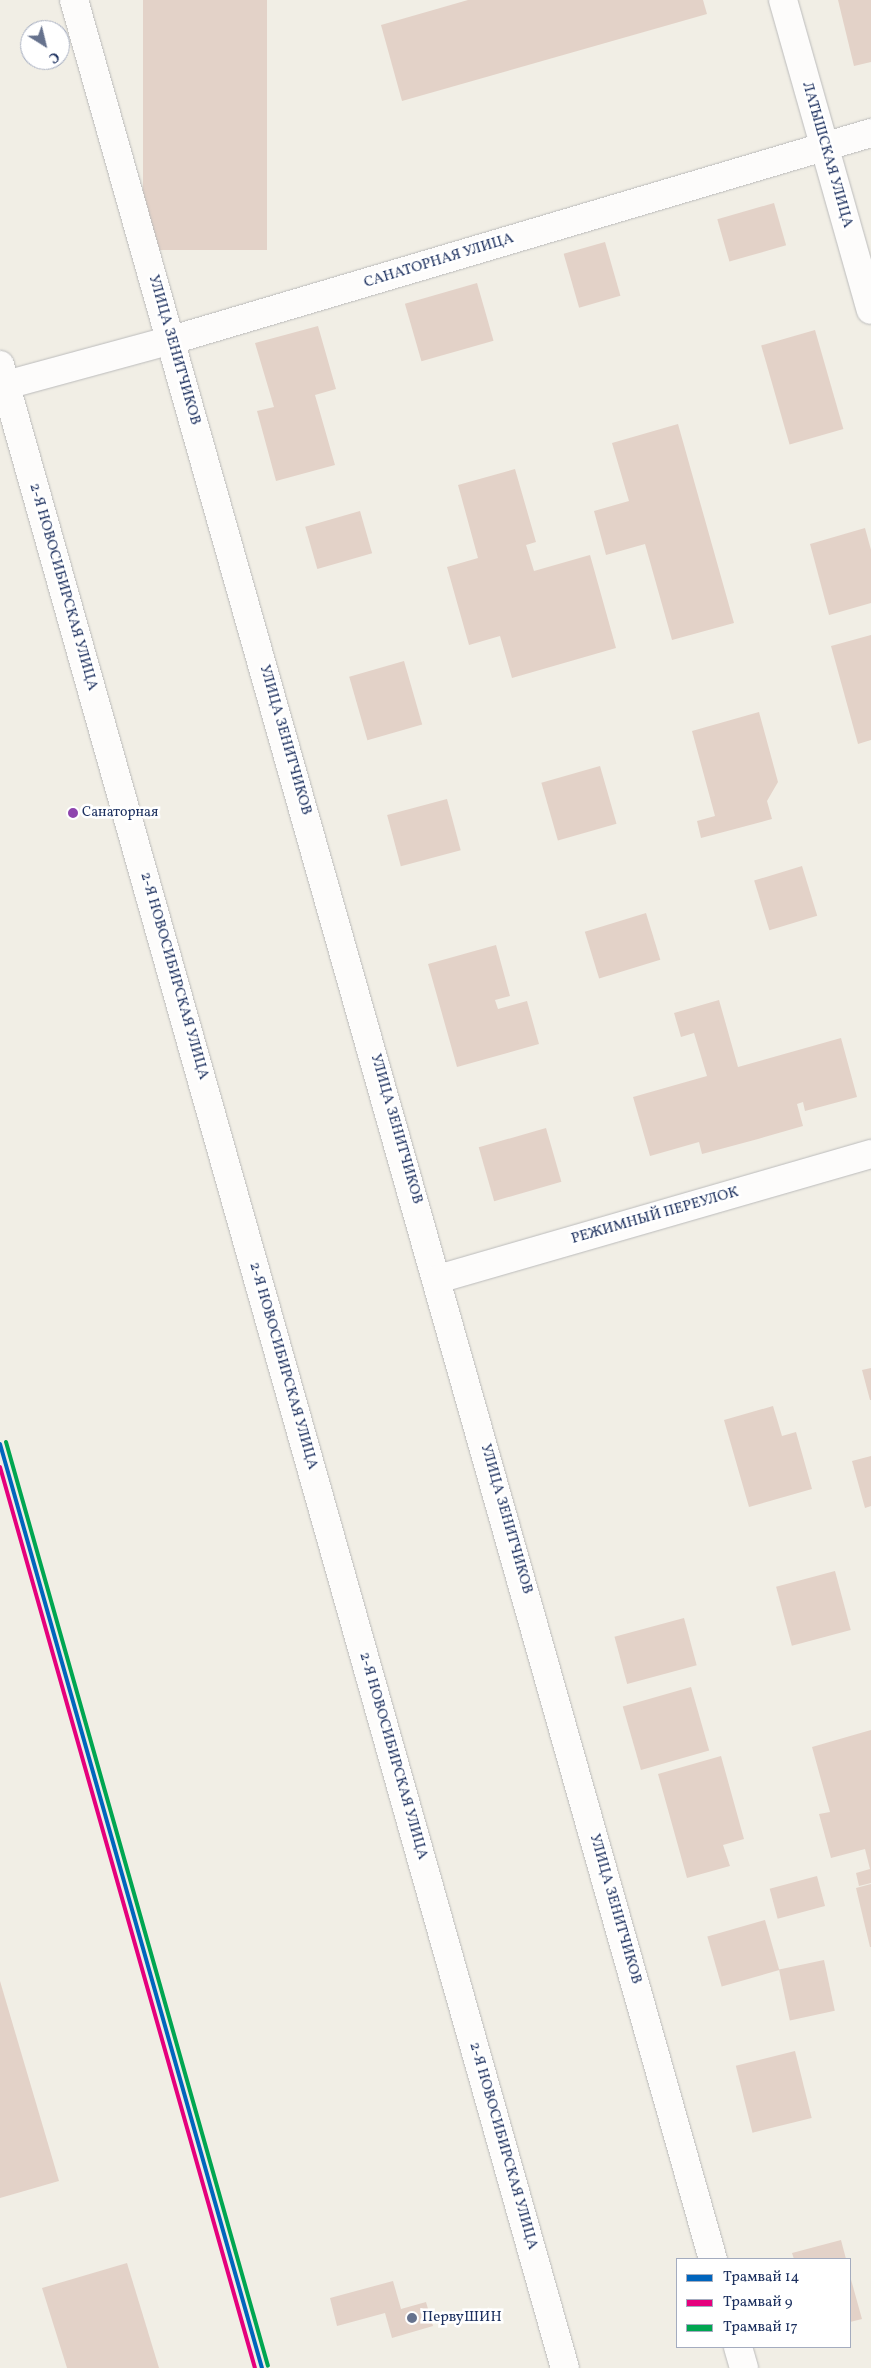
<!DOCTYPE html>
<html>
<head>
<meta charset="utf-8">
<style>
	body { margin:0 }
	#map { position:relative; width:871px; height:2368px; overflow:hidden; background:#f1eee5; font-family:Vollkorn,serif }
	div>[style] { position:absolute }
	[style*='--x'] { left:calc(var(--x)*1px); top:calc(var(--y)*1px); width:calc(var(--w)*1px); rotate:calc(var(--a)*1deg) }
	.building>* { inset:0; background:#e3d2c8; transform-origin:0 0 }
	.roads { filter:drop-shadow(0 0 1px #bbb) drop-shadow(0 0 1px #bbb) }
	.minor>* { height:28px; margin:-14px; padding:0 14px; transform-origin:14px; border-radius:14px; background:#fdfcfb }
	.primary>* { height:28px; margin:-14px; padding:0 14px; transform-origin:14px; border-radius:14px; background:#fdfcfb }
	.tram-1>* { height:4px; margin:-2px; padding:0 2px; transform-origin:2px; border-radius:2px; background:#0065bd }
	.tram-2>* { height:4px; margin:-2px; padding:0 2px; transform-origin:2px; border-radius:2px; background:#e5007d }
	.tram-3>* { height:4px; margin:-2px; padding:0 2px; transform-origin:2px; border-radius:2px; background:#00a651 }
	.dots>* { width:14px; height:14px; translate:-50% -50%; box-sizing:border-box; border:2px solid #fff; border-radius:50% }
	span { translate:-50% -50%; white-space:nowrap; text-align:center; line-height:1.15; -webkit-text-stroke:5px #fff; paint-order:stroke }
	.bus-label { font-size:14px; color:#1b2f5e }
	.left { translate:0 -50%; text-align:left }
	.street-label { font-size:15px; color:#1b2f5e }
	.poi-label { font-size:15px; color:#1b2f5e }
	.legend { position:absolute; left:676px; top:2258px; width:175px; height:90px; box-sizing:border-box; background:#fff; border:1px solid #a4acbf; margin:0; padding:6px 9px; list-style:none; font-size:15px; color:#1b2f5e }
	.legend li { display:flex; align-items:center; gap:10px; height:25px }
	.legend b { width:25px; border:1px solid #a4acbf }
	.north { position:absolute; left:20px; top:20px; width:50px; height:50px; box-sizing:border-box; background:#fff; border:1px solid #a4acbf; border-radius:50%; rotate:144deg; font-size:14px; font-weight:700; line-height:20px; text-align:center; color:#1b2f5e }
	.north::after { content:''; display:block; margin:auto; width:18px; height:22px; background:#66728d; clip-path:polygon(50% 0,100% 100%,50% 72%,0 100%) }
</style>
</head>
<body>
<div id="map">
	<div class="building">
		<div style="left:143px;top:0;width:124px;height:250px"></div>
		<div style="clip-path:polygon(468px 0,703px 0,707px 14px,402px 101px,381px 25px)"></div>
		<div style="clip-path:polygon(838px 0,871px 0,871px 62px,854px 66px)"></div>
		<div style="left:774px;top:203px;width:44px;height:59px;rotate:74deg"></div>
		<div style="left:605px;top:242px;width:56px;height:43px;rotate:74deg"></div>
		<div style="left:477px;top:283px;width:60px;height:75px;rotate:74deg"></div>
		<div style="clip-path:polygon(318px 326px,336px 389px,315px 395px,335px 465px,276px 481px,257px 411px,274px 407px,255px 343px)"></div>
		<div style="left:815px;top:330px;width:103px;height:56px;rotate:74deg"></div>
		<div style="clip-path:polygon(678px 424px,734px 623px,672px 640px,645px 544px,606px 555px,594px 511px,629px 501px,612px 443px)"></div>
		<div style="clip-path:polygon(515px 469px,536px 542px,526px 545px,534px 571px,590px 555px,616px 648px,512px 678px,500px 636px,469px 645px,447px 567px,478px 558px,458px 485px)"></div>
		<div style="left:360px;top:511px;width:44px;height:57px;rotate:74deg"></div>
		<div style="clip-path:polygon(865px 528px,871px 550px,871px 603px,829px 615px,810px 544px)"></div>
		<div style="clip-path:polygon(871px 635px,871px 740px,858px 744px,831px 646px)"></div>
		<div style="left:404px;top:661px;width:66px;height:57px;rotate:74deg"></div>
		<div style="clip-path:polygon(759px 712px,778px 782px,767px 801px,772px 819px,701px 838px,697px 821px,715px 816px,692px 731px)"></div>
		<div style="left:600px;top:766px;width:60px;height:61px;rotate:74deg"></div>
		<div style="left:447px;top:799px;width:53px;height:62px;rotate:75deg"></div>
		<div style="left:802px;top:866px;width:52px;height:50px;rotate:73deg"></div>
		<div style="left:646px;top:913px;width:49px;height:64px;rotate:73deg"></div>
		<div style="clip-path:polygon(496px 945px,510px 996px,495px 1000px,498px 1009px,527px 1001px,539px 1044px,457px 1067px,428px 964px)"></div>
		<div style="clip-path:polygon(719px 1000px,738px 1067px,841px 1038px,857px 1097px,805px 1111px,803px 1102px,797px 1104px,803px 1126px,758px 1139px,702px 1154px,699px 1142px,650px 1156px,633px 1097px,707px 1076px,694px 1033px,681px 1037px,674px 1013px)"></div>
		<div style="left:546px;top:1128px;width:56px;height:70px;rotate:74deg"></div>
		<div style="clip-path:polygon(871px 1368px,871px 1400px,870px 1400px,862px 1370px)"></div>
		<div style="clip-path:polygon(773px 1406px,782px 1436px,796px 1432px,812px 1489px,749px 1507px,724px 1420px)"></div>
		<div style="clip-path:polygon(871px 1456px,871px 1506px,865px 1508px,852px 1461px)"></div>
		<div style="left:835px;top:1571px;width:61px;height:61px;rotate:75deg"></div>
		<div style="left:684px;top:1618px;width:49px;height:72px;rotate:75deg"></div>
		<div style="left:691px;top:1687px;width:66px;height:71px;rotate:74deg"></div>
		<div style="clip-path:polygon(871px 1730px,871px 1883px,859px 1886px,856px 1873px,870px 1869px,865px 1849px,831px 1858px,819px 1814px,830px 1812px,812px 1747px)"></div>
		<div style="clip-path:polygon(721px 1756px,744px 1839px,723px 1845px,730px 1866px,687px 1878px,658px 1774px)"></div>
		<div style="left:817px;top:1876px;width:31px;height:49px;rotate:75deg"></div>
		<div style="clip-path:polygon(871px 1884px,871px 1947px,870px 1947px,856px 1888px)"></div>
		<div style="left:765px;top:1920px;width:52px;height:60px;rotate:74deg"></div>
		<div style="left:824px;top:1960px;width:52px;height:46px;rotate:78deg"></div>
		<div style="clip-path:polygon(0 1981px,59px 2181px,0 2198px)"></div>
		<div style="left:795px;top:2051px;width:69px;height:61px;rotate:76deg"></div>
		<div style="clip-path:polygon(841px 2240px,846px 2259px,794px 2259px,792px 2253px)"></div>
		<div style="clip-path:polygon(127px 2263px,159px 2368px,67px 2368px,42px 2288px)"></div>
		<div style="clip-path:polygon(850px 2276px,862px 2319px,850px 2322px)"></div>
		<div style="clip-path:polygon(393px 2281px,401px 2309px,426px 2302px,433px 2326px,392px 2338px,385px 2313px,337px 2326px,330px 2298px)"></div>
	</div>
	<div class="roads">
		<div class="minor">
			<div style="--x:74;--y:0;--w:2348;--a:74.21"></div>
			<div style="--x:783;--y:0;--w:322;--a:74.2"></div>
			<div style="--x:6;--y:385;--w:172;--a:-15.2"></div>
			<div style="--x:172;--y:340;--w:729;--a:-16.5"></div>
			<div style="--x:438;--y:1279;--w:451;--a:-16.1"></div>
			<div style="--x:738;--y:2347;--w:22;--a:74"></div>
		</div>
		<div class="primary">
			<div style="--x:0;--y:365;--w:2081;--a:74.25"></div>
		</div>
	</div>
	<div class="tram-1">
		<div style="--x:0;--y:1444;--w:960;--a:74.17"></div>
	</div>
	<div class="tram-2">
		<div style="--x:0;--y:1467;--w:936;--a:74.2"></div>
	</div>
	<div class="tram-3">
		<div style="--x:6;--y:1442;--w:960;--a:74.17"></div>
	</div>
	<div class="dots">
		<div style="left:73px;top:813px;background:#8e44ad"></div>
		<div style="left:412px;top:2318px;background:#66728d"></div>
	</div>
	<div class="bus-label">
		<span class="left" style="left:82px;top:813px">Санаторная</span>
	</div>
	<div class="street-label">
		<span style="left:827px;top:155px;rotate:74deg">ЛАТЫШСКАЯ УЛИЦА</span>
		<span style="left:439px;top:261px;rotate:-17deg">САНАТОРНАЯ УЛИЦА</span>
		<span style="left:174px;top:350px;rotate:74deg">УЛИЦА ЗЕНИТЧИКОВ</span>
		<span style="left:63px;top:587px;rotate:74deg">2-Я НОВОСИБИРСКАЯ УЛИЦА</span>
		<span style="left:285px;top:740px;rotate:74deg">УЛИЦА ЗЕНИТЧИКОВ</span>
		<span style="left:174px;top:976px;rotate:74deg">2-Я НОВОСИБИРСКАЯ УЛИЦА</span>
		<span style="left:396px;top:1129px;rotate:74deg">УЛИЦА ЗЕНИТЧИКОВ</span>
		<span style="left:655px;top:1216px;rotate:-16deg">РЕЖИМНЫЙ ПЕРЕУЛОК</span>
		<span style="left:283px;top:1366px;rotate:74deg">2-Я НОВОСИБИРСКАЯ УЛИЦА</span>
		<span style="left:506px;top:1519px;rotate:74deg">УЛИЦА ЗЕНИТЧИКОВ</span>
		<span style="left:393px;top:1756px;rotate:74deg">2-Я НОВОСИБИРСКАЯ УЛИЦА</span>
		<span style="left:615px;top:1909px;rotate:74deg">УЛИЦА ЗЕНИТЧИКОВ</span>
		<span style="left:503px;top:2146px;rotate:74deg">2-Я НОВОСИБИРСКАЯ УЛИЦА</span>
	</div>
	<div class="poi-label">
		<span class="left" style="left:422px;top:2318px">ПервуШИН</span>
	</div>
	<ul class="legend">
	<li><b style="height:6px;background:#0065bd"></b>Трамвай 14</li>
	<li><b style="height:6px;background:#e5007d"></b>Трамвай 9</li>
	<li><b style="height:6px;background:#00a651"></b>Трамвай 17</li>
	</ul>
	<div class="north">С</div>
</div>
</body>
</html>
